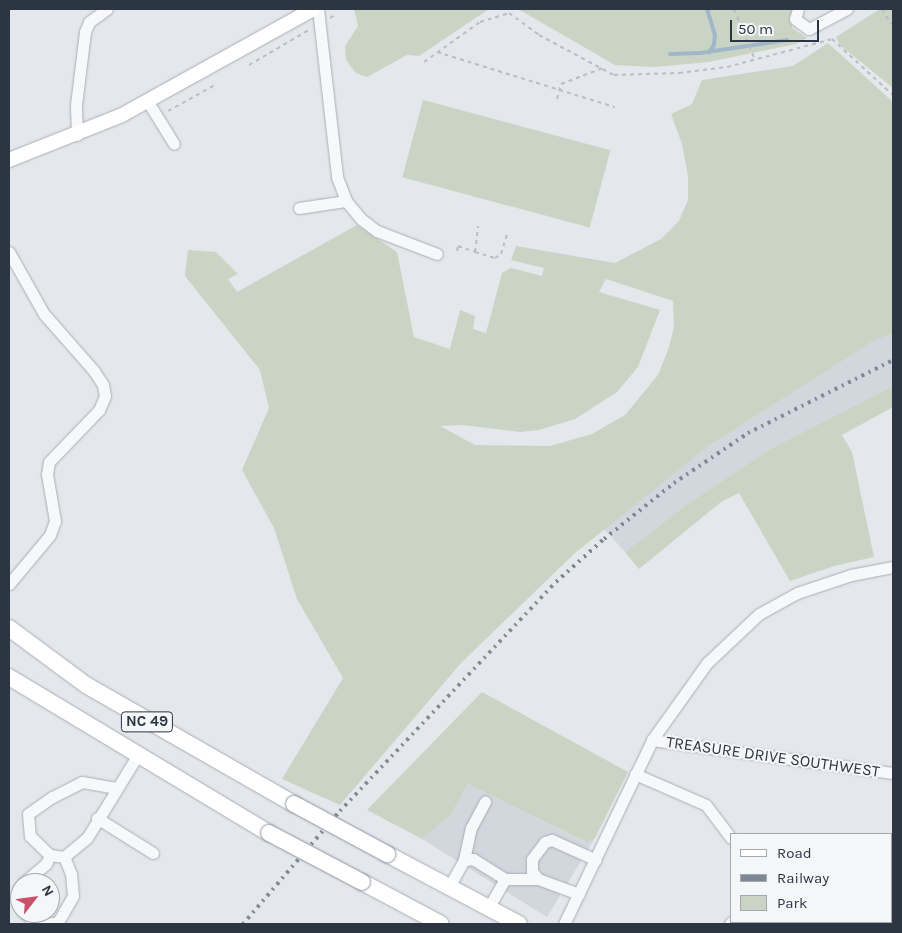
<!DOCTYPE html>
<html>
<head>
<meta charset="utf-8">
<style>
	body { margin:0 }
	#map { position:relative; width:902px; height:933px; overflow:hidden; background:#e4e7eb; font-family:Karla,sans-serif }
	div>[style] { position:absolute }
	[style*='--x'] { left:calc(var(--x)*1px); top:calc(var(--y)*1px); width:calc(var(--w)*1px); rotate:calc(var(--a)*1deg) }
	.built>* { inset:0; background:#d2d6dd }
	.green>* { inset:0; background:#cad4c5; transform-origin:0 0 }
	.stream>* { height:4px; margin:-2px; padding:0 2px; transform-origin:2px; border-radius:2px; background:#a1b7c9 }
	.path>* { height:2px; margin-top:-1px; transform-origin:0; background:repeating-linear-gradient(90deg,#babec2 0 4px,transparent 0 8px) }
	.roads { filter:drop-shadow(0 0 1px #a9aeb5) drop-shadow(0 0 1px #a9aeb5) }
	.minor>* { height:11px; margin:-5.5px; padding:0 5.5px; transform-origin:5.5px; border-radius:5.5px; background:#f7f8f9 }
	.major>* { height:14px; margin:-7px; padding:0 7px; transform-origin:7px; border-radius:7px; background:#fff }
	.highway>* { height:16px; margin:-8px; padding:0 8px; transform-origin:8px; border-radius:8px; background:#fff }
	.rail>* { height:4px; margin-top:-2px; transform-origin:0; background:repeating-linear-gradient(90deg,#7e8894 0 2.5px,transparent 0 7.5px) }
	.bridges { filter:drop-shadow(0 0 1px #8c95a1) drop-shadow(0 0 1px #8c95a1) }
	.highway-bridge>* { height:16px; margin:-8px; padding:0 8px; transform-origin:8px; border-radius:8px; background:#fff }
	span { translate:-50% -50%; white-space:nowrap; text-align:center; line-height:1.15; -webkit-text-stroke:4px #f4f6f8; paint-order:stroke }
	.shield-label span { padding:1px 4px; background:#f4f6f8; border:1px solid; border-radius:4px; -webkit-text-stroke-width:0 }
	.shield-label { font-size:15px; color:#2c3643; font-weight:700 }
	.street-label { font-size:16px; color:#2c3643 }
	.frame { position:absolute; inset:0; border:10px solid #2c3643; pointer-events:none }
	.legend { position:absolute; left:730px; top:833px; width:162px; height:90px; box-sizing:border-box; background:#f4f6f8; border:1px solid #a4a9b0; margin:0; padding:6px 9px; list-style:none; font-size:15px; color:#2c3643 }
	.legend li { display:flex; align-items:center; gap:10px; height:25px }
	.legend b { width:25px; border:1px solid #a4a9b0 }
	.north { position:absolute; left:10px; top:873px; width:50px; height:50px; box-sizing:border-box; background:#f4f6f8; border:1px solid #a4a9b0; border-radius:50%; rotate:60deg; font-size:14px; font-weight:700; line-height:20px; text-align:center; color:#2c3643 }
	.north::after { content:''; display:block; margin:auto; width:18px; height:22px; background:#c8516a; clip-path:polygon(50% 0,100% 100%,50% 72%,0 100%) }
	.scale { position:absolute; left:730px; top:20px; width:89px; height:22px; box-sizing:border-box; border:2px solid #2c3643; border-top:0; padding-left:6px; font-size:15px; line-height:18px; white-space:nowrap; color:#2c3643; -webkit-text-stroke:4px #f4f6f8; paint-order:stroke }
</style>
</head>
<body>
<div id="map">
	<div class="built">
		<div style="clip-path:polygon(893px 334px,893px 386px,770px 449px,686px 505px,625px 552px,604px 529px,710px 445px,877px 339px)"></div>
		<div style="clip-path:polygon(468px 784px,585px 842px,595px 838px,547px 917px,422px 839px,450px 816px)"></div>
	</div>
	<div class="green">
		<div style="clip-path:polygon(354px 9px,489px 9px,419px 56px,407px 55px,367px 77px,356px 73px,346px 60px,345px 46px,358px 26px)"></div>
		<div style="clip-path:polygon(518px 9px,793px 9px,792px 28px,807px 38px,796px 44px,709px 62px,654px 67px,615px 65px)"></div>
		<div style="clip-path:polygon(880px 9px,893px 9px,893px 88px,840px 45px,836px 37px)"></div>
		<div style="clip-path:polygon(evenodd,828px 43px,893px 102px,893px 334px,877px 339px,710px 445px,575px 553px,461px 663px,340px 805px,282px 779px,343px 678px,297px 599px,274px 528px,242px 470px,269px 408px,260px 370px,185px 276px,188px 250px,216px 252px,238px 274px,228px 279px,237px 292px,357px 225px,397px 252px,414px 337px,450px 349px,460px 310px,475px 316px,473px 329px,486px 333px,502px 273px,511px 268px,542px 276px,544px 268px,511px 260px,516px 246px,615px 263px,661px 239px,679px 221px,688px 200px,688px 176px,682px 144px,671px 114px,692px 104px,702px 80px,793px 66px,828px 43px,606px 279px,673px 301px,674px 327px,668px 350px,658px 375px,625px 415px,592px 434px,550px 446px,475px 445px,440px 426px,463px 425px,520px 432px,539px 430px,575px 419px,617px 392px,638px 367px,660px 310px,599px 292px,606px 279px)"></div>
		<div style="left:423px;top:100px;width:194px;height:80px;rotate:15deg"></div>
		<div style="clip-path:polygon(893px 386px,893px 407px,842px 435px,852px 452px,874px 557px,834px 566px,790px 581px,739px 493px,721px 502px,639px 569px,625px 552px,686px 505px,770px 449px)"></div>
		<div style="clip-path:polygon(482px 692px,628px 772px,595px 838px,586px 842px,468px 784px,450px 816px,422px 839px,367px 810px)"></div>
	</div>
	<div class="stream">
		<div style="--x:707;--y:9;--w:27;--a:73"></div>
		<div style="--x:715;--y:35;--w:10;--a:96"></div>
		<div style="--x:714;--y:45;--w:9;--a:126"></div>
		<div style="--x:670;--y:54;--w:30;--a:-2"></div>
		<div style="--x:700;--y:53;--w:88;--a:-8.5"></div>
	</div>
	<div class="path">
		<div style="--x:734;--y:9;--w:55;--a:67.6"></div>
		<div style="--x:882;--y:9;--w:17;--a:59"></div>
		<div style="--x:891;--y:24;--w:3;--a:-45"></div>
		<div style="--x:330;--y:18;--w:6;--a:-31"></div>
		<div style="--x:437;--y:52;--w:186;--a:17.2"></div>
		<div style="--x:424;--y:62;--w:69;--a:-35.5"></div>
		<div style="--x:480;--y:22;--w:30;--a:-17"></div>
		<div style="--x:509;--y:13;--w:37;--a:36"></div>
		<div style="--x:539;--y:35;--w:85;--a:28.1"></div>
		<div style="--x:614;--y:75;--w:65;--a:-1.8"></div>
		<div style="--x:679;--y:73;--w:48;--a:-7.1"></div>
		<div style="--x:727;--y:67;--w:109;--a:-14.9"></div>
		<div style="--x:832;--y:39;--w:83;--a:42.6"></div>
		<div style="--x:249;--y:65;--w:69;--a:-30.3"></div>
		<div style="--x:557;--y:99;--w:16;--a:-75"></div>
		<div style="--x:561;--y:84;--w:45;--a:-20.9"></div>
		<div style="--x:168;--y:111;--w:54;--a:-29"></div>
		<div style="--x:457;--y:251;--w:5;--a:-79"></div>
		<div style="--x:458;--y:246;--w:18;--a:19"></div>
		<div style="--x:475;--y:252;--w:26;--a:-83"></div>
		<div style="--x:475;--y:252;--w:21;--a:17"></div>
		<div style="--x:495;--y:258;--w:7;--a:-34"></div>
		<div style="--x:501;--y:254;--w:21;--a:-73"></div>
	</div>
	<div class="roads">
		<div class="minor">
			<div style="--x:318;--y:9;--w:169;--a:83.5"></div>
			<div style="--x:337;--y:177;--w:26;--a:69"></div>
			<div style="--x:346;--y:201;--w:23;--a:50"></div>
			<div style="--x:361;--y:219;--w:20;--a:37"></div>
			<div style="--x:377;--y:231;--w:64;--a:21"></div>
			<div style="--x:798;--y:9;--w:10;--a:107"></div>
			<div style="--x:795;--y:19;--w:17;--a:36"></div>
			<div style="--x:809;--y:29;--w:43;--a:-27.8"></div>
			<div style="--x:148;--y:102;--w:49;--a:58.2"></div>
			<div style="--x:77;--y:135;--w:30;--a:-92"></div>
			<div style="--x:76;--y:105;--w:74;--a:-83"></div>
			<div style="--x:85;--y:32;--w:11;--a:-68"></div>
			<div style="--x:89;--y:22;--w:22;--a:-36"></div>
			<div style="--x:299;--y:208;--w:48;--a:-8.5"></div>
			<div style="--x:9;--y:252;--w:71;--a:60.6"></div>
			<div style="--x:44;--y:314;--w:76;--a:48.7"></div>
			<div style="--x:94;--y:371;--w:17;--a:57"></div>
			<div style="--x:103;--y:385;--w:11;--a:80"></div>
			<div style="--x:105;--y:396;--w:15;--a:113"></div>
			<div style="--x:99;--y:410;--w:72;--a:133.9"></div>
			<div style="--x:49;--y:462;--w:12;--a:99"></div>
			<div style="--x:47;--y:474;--w:48;--a:80.3"></div>
			<div style="--x:55;--y:521;--w:15;--a:110"></div>
			<div style="--x:50;--y:535;--w:64;--a:129.9"></div>
			<div style="--x:652;--y:740;--w:243;--a:7.8"></div>
			<div style="--x:635;--y:774;--w:77;--a:23.6"></div>
			<div style="--x:706;--y:805;--w:41;--a:52.9"></div>
			<div style="--x:116;--y:788;--w:35;--a:-170"></div>
			<div style="--x:82;--y:782;--w:34;--a:153"></div>
			<div style="--x:52;--y:797;--w:29;--a:145"></div>
			<div style="--x:28;--y:814;--w:22;--a:85"></div>
			<div style="--x:30;--y:836;--w:28;--a:44"></div>
			<div style="--x:50;--y:855;--w:14;--a:8"></div>
			<div style="--x:64;--y:857;--w:30;--a:-40"></div>
			<div style="--x:87;--y:838;--w:96;--a:-58.6"></div>
			<div style="--x:97;--y:818;--w:66;--a:32"></div>
			<div style="--x:464;--y:860;--w:33;--a:-78"></div>
			<div style="--x:471;--y:828;--w:30;--a:-62"></div>
			<div style="--x:505;--y:879;--w:33;--a:0"></div>
			<div style="--x:23;--y:883;--w:30;--a:-40"></div>
			<div style="--x:46;--y:864;--w:10;--a:-66"></div>
			<div style="--x:449;--y:887;--w:31;--a:-61"></div>
			<div style="--x:464;--y:860;--w:9;--a:-6"></div>
			<div style="--x:473;--y:859;--w:38;--a:32"></div>
			<div style="--x:505;--y:879;--w:34;--a:120"></div>
			<div style="--x:579;--y:894;--w:44;--a:-159.9"></div>
			<div style="--x:538;--y:879;--w:10;--a:-127"></div>
			<div style="--x:532;--y:871;--w:12;--a:-90"></div>
			<div style="--x:532;--y:859;--w:21;--a:-53"></div>
			<div style="--x:545;--y:842;--w:7;--a:-16"></div>
			<div style="--x:552;--y:840;--w:48;--a:24.4"></div>
			<div style="--x:20;--y:896;--w:4;--a:90"></div>
			<div style="--x:25;--y:913;--w:14;--a:45"></div>
			<div style="--x:35;--y:923;--w:7;--a:8"></div>
			<div style="--x:47;--y:924;--w:11;--a:-10"></div>
			<div style="--x:58;--y:922;--w:30;--a:-60"></div>
			<div style="--x:73;--y:896;--w:22;--a:-95"></div>
			<div style="--x:71;--y:874;--w:18;--a:-112"></div>
			<div style="--x:564;--y:924;--w:204;--a:-64.4"></div>
			<div style="--x:652;--y:740;--w:95;--a:-54.5"></div>
			<div style="--x:707;--y:663;--w:71;--a:-43.3"></div>
			<div style="--x:759;--y:614;--w:43;--a:-28.9"></div>
			<div style="--x:797;--y:593;--w:57;--a:-18.4"></div>
			<div style="--x:851;--y:575;--w:43;--a:-10.8"></div>
			<div style="--x:730;--y:924;--w:2;--a:-63"></div>
		</div>
		<div class="major">
			<div style="--x:9;--y:160;--w:122;--a:-21.7"></div>
			<div style="--x:122;--y:115;--w:218;--a:-29"></div>
		</div>
		<div class="highway">
			<div style="--x:9;--y:628;--w:96;--a:36.5"></div>
			<div style="--x:86;--y:685;--w:240;--a:29.8"></div>
			<div style="--x:9;--y:677;--w:303;--a:31"></div>
			<div style="--x:387;--y:854;--w:149;--a:27.9"></div>
			<div style="--x:362;--y:882;--w:89;--a:28"></div>
		</div>
	</div>
	<div class="rail">
		<div style="--x:243;--y:924;--w:149;--a:-49.4"></div>
		<div style="--x:340;--y:811;--w:315;--a:-46.7"></div>
		<div style="--x:556;--y:582;--w:64;--a:-41.9"></div>
		<div style="--x:604;--y:539;--w:90;--a:-38.7"></div>
		<div style="--x:674;--y:483;--w:89;--a:-34"></div>
		<div style="--x:748;--y:433;--w:162;--a:-26.7"></div>
	</div>
	<div class="bridges">
		<div class="highway-bridge">
			<div style="--x:294;--y:804;--w:106;--a:28.3"></div>
			<div style="--x:269;--y:833;--w:105;--a:27.8"></div>
		</div>
	</div>
	<div class="shield-label">
		<span style="left:147px;top:722px">NC 49</span>
	</div>
	<div class="street-label">
		<span style="left:773px;top:757px;rotate:8deg">TREASURE DRIVE SOUTHWEST</span>
	</div>
	<div class="frame"></div>
	<ul class="legend">
	<li><b style="height:6px;background:#fff"></b>Road</li>
	<li><b style="height:6px;background:#7e8894"></b>Railway</li>
	<li><b style="height:14px;background:#cad4c5"></b>Park</li>
	</ul>
	<div class="north">N</div>
	<div class="scale">50 m</div>
</div>
</body>
</html>
